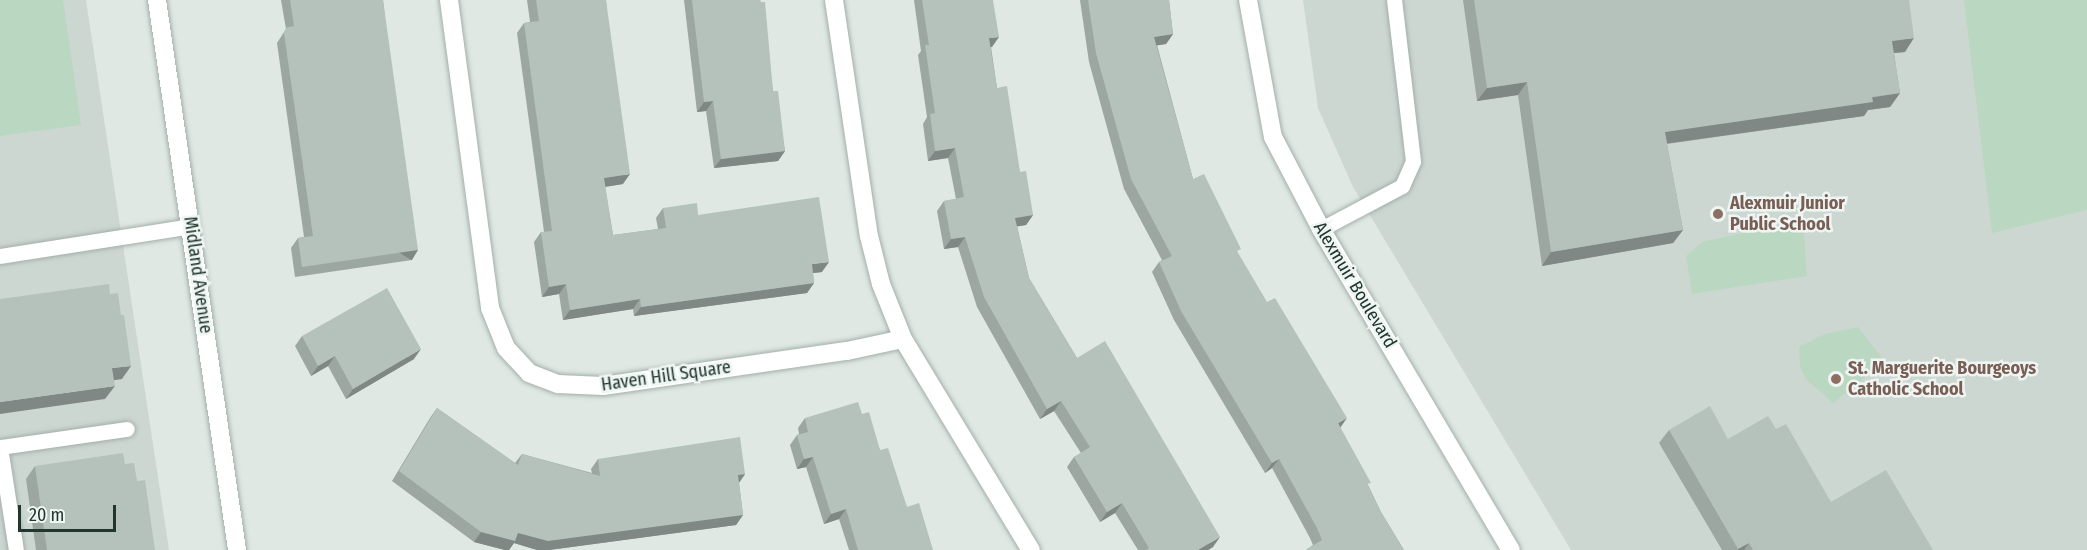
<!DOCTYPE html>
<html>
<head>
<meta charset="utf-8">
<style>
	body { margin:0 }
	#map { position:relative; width:2087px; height:550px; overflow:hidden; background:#dfe8e3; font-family:"Fira Sans Condensed",sans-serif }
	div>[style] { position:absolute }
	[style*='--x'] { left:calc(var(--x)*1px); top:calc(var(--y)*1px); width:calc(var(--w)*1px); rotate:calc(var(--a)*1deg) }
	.built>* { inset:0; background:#cdd7d2 }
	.green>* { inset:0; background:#bad7c1 }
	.roads { filter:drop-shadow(0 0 2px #a3afaa) drop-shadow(0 0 2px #a3afaa) }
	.service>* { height:15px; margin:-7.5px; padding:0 7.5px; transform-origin:7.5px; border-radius:7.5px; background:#fff }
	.minor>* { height:18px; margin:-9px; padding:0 9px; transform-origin:9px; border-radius:9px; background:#fff }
	.tertiary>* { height:18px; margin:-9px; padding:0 9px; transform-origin:9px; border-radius:9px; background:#fff }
	.secondary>* { height:18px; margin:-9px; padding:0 9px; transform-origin:9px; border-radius:9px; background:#fff }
	.wall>* { inset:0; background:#9ca7a2 }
	.shaded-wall>* { inset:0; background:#7f8884; transform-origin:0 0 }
	.building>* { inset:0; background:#b5c2bc }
	.dots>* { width:16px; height:16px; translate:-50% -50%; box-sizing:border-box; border:3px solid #eef5f2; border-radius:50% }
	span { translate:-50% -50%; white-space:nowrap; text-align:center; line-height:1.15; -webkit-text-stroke:5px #eef5f2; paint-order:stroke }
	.education-label { font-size:18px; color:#785e54; font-weight:700 }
	.left { translate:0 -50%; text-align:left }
	.street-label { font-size:18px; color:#223630 }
	.scale { position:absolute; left:18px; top:505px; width:98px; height:27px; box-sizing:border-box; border:3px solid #223630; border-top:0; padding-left:8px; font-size:18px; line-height:21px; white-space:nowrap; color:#223630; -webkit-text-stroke:4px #eef5f2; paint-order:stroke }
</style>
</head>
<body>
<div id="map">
	<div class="built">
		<div style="clip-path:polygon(0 0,86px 0,169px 550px,0 550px)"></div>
		<div style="clip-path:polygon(1303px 0,2087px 0,2087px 550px,1571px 550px,1353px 187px,1318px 108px)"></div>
	</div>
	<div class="green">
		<div style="clip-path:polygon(0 0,63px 0,81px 125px,0 136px)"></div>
		<div style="clip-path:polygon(1964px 0,2087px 0,2087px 210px,1992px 233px)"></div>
		<div style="clip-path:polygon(1803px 220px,1807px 276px,1692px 294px,1686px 256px,1702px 242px)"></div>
		<div style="clip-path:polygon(1858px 327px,1882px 358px,1874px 370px,1833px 403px,1806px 379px,1800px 367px,1799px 347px,1825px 334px)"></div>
	</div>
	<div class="roads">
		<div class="service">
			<div style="--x:1321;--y:229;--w:92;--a:-28"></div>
			<div style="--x:1402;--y:186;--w:27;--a:-66"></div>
			<div style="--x:1413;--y:161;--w:162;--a:-96.7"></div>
			<div style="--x:0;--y:256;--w:193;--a:-8.9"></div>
			<div style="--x:0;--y:447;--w:128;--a:-8.1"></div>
			<div style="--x:0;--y:447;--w:104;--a:81.2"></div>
		</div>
		<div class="minor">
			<div style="--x:449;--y:0;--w:311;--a:82.4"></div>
			<div style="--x:490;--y:308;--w:43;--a:68.2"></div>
			<div style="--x:506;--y:348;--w:34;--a:47"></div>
			<div style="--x:529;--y:373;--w:31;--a:21"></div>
			<div style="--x:558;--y:384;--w:45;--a:2.5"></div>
			<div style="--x:603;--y:386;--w:246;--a:-8.2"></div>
			<div style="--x:847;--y:351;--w:57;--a:-12.1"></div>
			<div style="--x:834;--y:0;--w:239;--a:81.6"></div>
			<div style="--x:869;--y:236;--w:49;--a:76"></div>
			<div style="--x:881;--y:284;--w:59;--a:68.2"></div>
			<div style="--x:903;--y:339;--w:247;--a:58.8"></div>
		</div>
		<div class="tertiary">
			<div style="--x:1248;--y:0;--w:139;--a:79.7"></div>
			<div style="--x:1273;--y:137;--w:104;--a:62.4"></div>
			<div style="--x:1321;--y:229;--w:373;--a:59.4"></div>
		</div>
		<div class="secondary">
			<div style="--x:157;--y:0;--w:556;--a:81.72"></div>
		</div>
	</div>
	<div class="wall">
		<div style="clip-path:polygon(281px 0,383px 0,412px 260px,295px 277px,291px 248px,298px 238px,304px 237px,277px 43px,286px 29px)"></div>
		<div style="clip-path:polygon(527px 0,606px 0,623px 184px,605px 187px,613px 235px,658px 229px,656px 218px,663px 208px,698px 215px,822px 272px,813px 273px,814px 283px,807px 293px,634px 316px,633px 309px,563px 320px,559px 294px,542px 297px,534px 242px,541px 232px,544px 232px,517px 33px,524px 23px,530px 22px)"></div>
		<div style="clip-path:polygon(684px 0,760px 0,773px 91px,785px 151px,778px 161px,714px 168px,706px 111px,697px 112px)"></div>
		<div style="clip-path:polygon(914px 0,993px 0,992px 47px,991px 47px,997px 88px,1020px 172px,1033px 215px,1026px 225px,1017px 226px,1029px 278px,1077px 358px,1213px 547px,1208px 550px,1138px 550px,1115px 513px,1100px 522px,1067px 467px,1074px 457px,1081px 453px,1054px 411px,1040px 419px,977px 307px,958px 247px,944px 249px,937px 211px,944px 201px,956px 199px,948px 158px,928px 161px,923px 124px,927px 117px,918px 55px,921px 51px)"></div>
		<div style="clip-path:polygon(1080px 0,1169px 0,1173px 34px,1166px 44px,1157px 45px,1193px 179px,1340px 427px,1381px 512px,1404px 550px,1306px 550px,1313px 545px,1310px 538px,1272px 468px,1265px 473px,1174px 320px,1152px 272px,1159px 262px,1162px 260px,1124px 189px,1089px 62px)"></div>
		<div style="clip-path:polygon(1463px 0,1909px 0,1905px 52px,1894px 53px,1900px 93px,1890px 107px,1868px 110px,1864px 116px,1667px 144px,1683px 230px,1673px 243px,1542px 266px,1518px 95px,1477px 101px)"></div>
		<div style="clip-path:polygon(302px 336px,414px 359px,346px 399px,328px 366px,311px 376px,295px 346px)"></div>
		<div style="clip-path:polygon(437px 408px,515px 463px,522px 454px,592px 473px,591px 469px,598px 459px,745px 474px,739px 483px,743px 515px,736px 525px,549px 550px,537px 550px,514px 543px,509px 550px,505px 550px,474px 542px,392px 481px,430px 418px)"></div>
		<div style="clip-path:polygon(862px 414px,880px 450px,907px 507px,933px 550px,849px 550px,839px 519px,824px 524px,806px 467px,797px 469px,790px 445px,797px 435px,799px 434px,798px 428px,805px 418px)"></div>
		<div style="clip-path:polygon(1776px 429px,1831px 502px,1933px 550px,1722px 550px,1659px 443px,1669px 430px,1728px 439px)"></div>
		<div style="clip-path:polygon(125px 464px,137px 481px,155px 550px,36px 550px,26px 479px,35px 466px)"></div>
	</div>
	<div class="shaded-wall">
		<div style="clip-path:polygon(1173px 34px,1166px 44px,1147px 47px,1154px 37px)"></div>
		<div style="clip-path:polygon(999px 37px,992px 47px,982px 48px,989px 38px)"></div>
		<div style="clip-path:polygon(1914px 38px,1905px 52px,1883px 54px,1892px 41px)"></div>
		<div style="clip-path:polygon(1527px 82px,1518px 95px,1477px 101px,1487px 88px)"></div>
		<div style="clip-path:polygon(1900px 93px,1890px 107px,1868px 110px,1864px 116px,1656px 145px,1665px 132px)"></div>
		<div style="clip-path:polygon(713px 101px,706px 111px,697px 112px,704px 102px)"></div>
		<div style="clip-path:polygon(955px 148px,948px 158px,928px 161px,935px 151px)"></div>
		<div style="clip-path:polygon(785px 151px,778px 161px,714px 168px,721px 159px)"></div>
		<div style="clip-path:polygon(630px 174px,623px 184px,597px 188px,604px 178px)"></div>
		<div style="clip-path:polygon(1033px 215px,1026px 225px,1008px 228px,1015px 218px)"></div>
		<div style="clip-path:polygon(1683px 230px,1673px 243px,1542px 266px,1551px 252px)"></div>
		<div style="clip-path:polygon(965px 237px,958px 247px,944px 249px,951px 239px)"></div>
		<div style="left:418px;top:250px;width:12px;height:117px;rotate:121deg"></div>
		<div style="clip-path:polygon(829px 262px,822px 272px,805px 274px,812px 264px)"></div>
		<div style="clip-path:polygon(814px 283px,807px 293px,634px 316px,641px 307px)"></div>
		<div style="clip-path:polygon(566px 284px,559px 294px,542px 297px,549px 287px)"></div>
		<div style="clip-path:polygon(640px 299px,633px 309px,563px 320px,570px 310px)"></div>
		<div style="clip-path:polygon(421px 349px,414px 359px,346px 399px,353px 389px)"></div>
		<div style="clip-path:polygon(335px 356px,328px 366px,311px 376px,318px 366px)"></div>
		<div style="clip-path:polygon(131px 366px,122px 379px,103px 382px,112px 368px)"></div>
		<div style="clip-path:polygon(115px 386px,105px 399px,0 414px,0 402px)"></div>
		<div style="clip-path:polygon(1061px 401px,1054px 411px,1040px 419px,1047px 409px)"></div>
		<div style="clip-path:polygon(1347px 418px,1340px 428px,1338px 423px)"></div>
		<div style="clip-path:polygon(813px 457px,806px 467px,797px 469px,804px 459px)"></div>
		<div style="clip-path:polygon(1279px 459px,1272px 468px,1265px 473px,1272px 463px)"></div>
		<div style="clip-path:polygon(745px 474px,738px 484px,738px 475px)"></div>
		<div style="clip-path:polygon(1122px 503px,1115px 513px,1100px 522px,1107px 512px)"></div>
		<div style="clip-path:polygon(846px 509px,839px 519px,824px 524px,831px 514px)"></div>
		<div style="clip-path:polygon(743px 515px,736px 525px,549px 550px,537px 550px,514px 543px,509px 550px,505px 550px,474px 542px,481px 532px)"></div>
		<div style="clip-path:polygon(1220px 537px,1213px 547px,1208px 550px,1198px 550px)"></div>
		<div style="clip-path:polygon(1749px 543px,1744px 550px,1738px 550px,1738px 549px)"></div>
	</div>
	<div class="building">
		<div style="clip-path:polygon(290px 0,383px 0,418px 250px,302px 267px,298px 238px,313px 236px,284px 33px,286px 28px,294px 26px)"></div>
		<div style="clip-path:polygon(536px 0,606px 0,630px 174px,604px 178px,613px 235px,666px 228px,663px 208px,697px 203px,698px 215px,819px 197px,829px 262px,812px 264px,814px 283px,641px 307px,640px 299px,570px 310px,566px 284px,549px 287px,541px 232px,552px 231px,524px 23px,539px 21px)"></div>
		<div style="clip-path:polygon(692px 0,760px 0,761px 2px,765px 2px,773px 91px,778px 91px,785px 151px,721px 159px,713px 101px,704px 102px)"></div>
		<div style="clip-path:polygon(922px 0,993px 0,999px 37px,989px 38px,997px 88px,1007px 86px,1020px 172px,1026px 171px,1033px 215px,1015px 218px,1029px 278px,1077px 358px,1105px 341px,1220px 537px,1198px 550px,1146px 550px,1149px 548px,1122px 503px,1107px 512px,1074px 457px,1090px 447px,1061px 401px,1047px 409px,984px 297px,965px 237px,951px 239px,944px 201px,964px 197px,955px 148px,935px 151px,930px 114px,935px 113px,925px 45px,929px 45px)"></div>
		<div style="clip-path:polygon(1088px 0,1169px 0,1173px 34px,1154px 37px,1193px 179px,1204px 174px,1241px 249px,1237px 251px,1267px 302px,1275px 298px,1347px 418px,1338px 423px,1371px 483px,1367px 484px,1381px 512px,1404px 550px,1307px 550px,1307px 549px,1322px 540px,1317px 528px,1279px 459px,1272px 463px,1181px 311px,1159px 262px,1172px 256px,1131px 179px,1096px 53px)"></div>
		<div style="clip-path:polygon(1474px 0,1909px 0,1914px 38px,1892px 41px,1900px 93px,1872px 97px,1873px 102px,1665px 132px,1683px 230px,1551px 252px,1527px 82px,1487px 88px)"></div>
		<div style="clip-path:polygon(109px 284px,110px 294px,118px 293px,121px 315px,124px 315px,131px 366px,112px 368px,115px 386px,0 402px,0 299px)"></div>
		<div style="clip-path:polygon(387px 288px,421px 349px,353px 389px,335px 356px,318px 366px,302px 336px)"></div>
		<div style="clip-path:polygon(858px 402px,862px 414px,869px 412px,880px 450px,888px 448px,907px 507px,919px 503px,933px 550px,858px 550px,846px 509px,831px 514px,813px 457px,804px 459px,797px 435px,808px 432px,805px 418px)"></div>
		<div style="clip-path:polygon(1710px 406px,1728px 439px,1768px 416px,1776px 429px,1786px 424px,1831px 502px,1886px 470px,1933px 550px,1753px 550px,1749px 543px,1738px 549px,1669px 430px)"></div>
		<div style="clip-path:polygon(437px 408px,518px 465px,522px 454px,600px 476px,598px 459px,740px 437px,745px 474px,738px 475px,743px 515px,548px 541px,518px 533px,515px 541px,481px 532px,399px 471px)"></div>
		<div style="clip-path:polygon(123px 453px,125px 464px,134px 463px,137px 481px,145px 480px,155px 550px,47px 550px,35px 466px)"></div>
	</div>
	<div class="dots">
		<div style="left:1718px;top:214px;background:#8d6e63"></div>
		<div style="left:1836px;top:379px;background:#8d6e63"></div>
	</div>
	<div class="education-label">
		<span class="left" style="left:1730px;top:214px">Alexmuir Junior<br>Public School</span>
		<span class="left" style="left:1848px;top:379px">St. Marguerite Bourgeoys<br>Catholic School</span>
	</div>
	<div class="street-label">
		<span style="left:198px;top:275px;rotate:82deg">Midland Avenue</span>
		<span style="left:1355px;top:285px;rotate:59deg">Alexmuir Boulevard</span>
		<span style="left:666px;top:376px;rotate:-8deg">Haven Hill Square</span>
	</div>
	<div class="scale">20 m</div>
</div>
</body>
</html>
